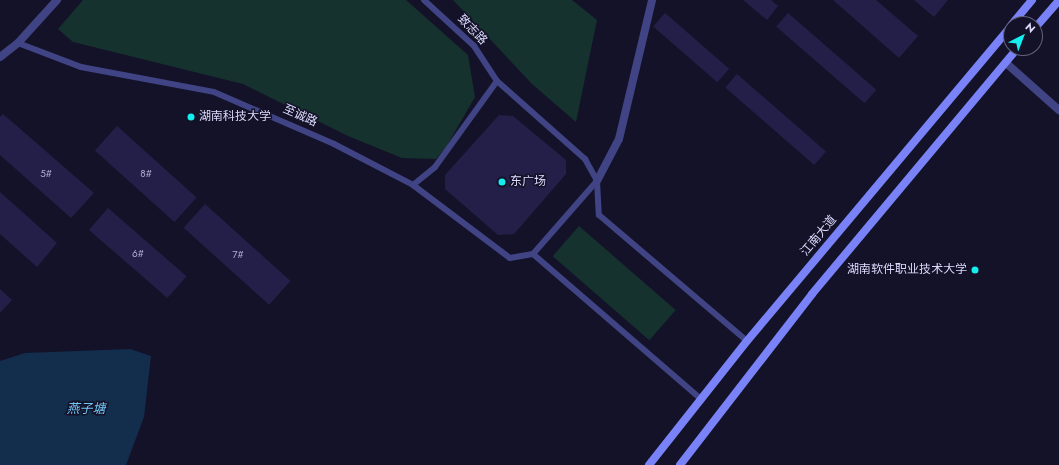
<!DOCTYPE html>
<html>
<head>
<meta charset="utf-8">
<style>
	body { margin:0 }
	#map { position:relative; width:1059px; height:465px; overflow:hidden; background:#141228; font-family:Jost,"Noto Sans SC",sans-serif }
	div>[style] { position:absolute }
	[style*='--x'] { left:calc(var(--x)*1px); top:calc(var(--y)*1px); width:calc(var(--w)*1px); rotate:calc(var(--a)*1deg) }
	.green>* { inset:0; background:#15322e; transform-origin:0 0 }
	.water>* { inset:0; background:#132d4c }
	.building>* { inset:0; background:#241f48; transform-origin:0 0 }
	.service>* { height:6px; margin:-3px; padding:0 3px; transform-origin:3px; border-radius:3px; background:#404484 }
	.minor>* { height:8px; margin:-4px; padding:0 4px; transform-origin:4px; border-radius:4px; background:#404484 }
	.secondary>* { height:8px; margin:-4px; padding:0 4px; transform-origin:4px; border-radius:4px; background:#7982f6 }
	.dots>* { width:11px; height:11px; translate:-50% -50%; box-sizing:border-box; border:2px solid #141228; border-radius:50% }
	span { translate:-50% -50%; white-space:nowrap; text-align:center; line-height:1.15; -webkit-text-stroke:3px #141228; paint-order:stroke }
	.number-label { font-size:10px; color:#aeacd0 }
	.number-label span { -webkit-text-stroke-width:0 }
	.street-label { font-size:12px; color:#dcdbfd }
	.poi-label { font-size:12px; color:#dcdbfd }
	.left { translate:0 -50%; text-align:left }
	.right { translate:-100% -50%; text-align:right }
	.water-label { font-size:13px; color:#71c5f6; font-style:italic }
	.north { position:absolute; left:1003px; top:16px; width:40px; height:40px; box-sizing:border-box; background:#141228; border:1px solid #64627d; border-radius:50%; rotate:42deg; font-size:11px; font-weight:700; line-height:16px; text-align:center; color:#dcdbfd }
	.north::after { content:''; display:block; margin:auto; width:14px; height:18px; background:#15eeef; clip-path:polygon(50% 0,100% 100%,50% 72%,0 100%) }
</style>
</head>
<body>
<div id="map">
	<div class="green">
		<div style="clip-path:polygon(83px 0,406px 0,468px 55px,475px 97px,446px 147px,436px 159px,402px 158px,348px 136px,243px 84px,73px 42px,58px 29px)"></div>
		<div style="clip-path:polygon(453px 0,572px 0,597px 20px,576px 122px,532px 84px)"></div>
		<div style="left:579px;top:226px;width:128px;height:40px;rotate:41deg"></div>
	</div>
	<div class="water">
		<div style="clip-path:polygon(130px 349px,151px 356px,144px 417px,126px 465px,0 465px,0 361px,25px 353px)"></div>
	</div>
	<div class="building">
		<div style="clip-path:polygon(743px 0,771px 0,778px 6px,767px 20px)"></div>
		<div style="clip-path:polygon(833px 0,876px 0,918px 36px,899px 58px)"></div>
		<div style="clip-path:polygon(914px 0,948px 0,934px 17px)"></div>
		<div style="left:665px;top:13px;width:85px;height:18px;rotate:41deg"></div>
		<div style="left:788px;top:13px;width:117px;height:18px;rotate:41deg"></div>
		<div style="left:737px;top:74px;width:118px;height:18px;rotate:41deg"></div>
		<div style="clip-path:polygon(3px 114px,94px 193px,71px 218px,0 155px,0 117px)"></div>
		<div style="clip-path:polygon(499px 115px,513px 116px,566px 160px,566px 174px,514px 234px,498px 235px,445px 189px,445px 175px)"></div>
		<div style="left:117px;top:126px;width:107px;height:33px;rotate:42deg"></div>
		<div style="clip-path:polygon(0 192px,57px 243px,37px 267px,0 234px)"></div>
		<div style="left:205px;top:204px;width:115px;height:32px;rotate:42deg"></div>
		<div style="left:108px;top:208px;width:104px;height:29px;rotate:41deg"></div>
		<div style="clip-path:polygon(0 289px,12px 300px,0 313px)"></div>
	</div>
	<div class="service">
		<div style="--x:424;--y:0;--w:68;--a:42.6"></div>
		<div style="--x:474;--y:46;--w:42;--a:56.7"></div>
		<div style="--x:497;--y:81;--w:118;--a:41.6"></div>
		<div style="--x:585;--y:159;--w:25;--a:61"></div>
		<div style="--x:597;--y:181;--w:34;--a:87"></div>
		<div style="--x:599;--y:215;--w:194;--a:40.4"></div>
		<div style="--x:18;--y:43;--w:67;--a:20.9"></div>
		<div style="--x:81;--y:67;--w:135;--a:10.6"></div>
		<div style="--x:214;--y:92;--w:131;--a:23.4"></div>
		<div style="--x:334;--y:144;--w:89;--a:27.4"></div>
		<div style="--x:413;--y:185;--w:28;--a:-39"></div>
		<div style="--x:435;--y:167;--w:106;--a:-54.2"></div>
		<div style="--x:413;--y:185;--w:121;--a:37"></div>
		<div style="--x:510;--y:258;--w:23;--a:-10"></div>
		<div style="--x:533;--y:254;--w:223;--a:40.8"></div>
		<div style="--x:533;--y:254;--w:97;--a:-48.8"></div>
	</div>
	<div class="minor">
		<div style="--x:0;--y:57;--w:23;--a:-38"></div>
		<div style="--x:18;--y:43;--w:58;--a:-47.8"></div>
		<div style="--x:1006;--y:63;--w:71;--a:41.6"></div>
		<div style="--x:597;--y:181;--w:47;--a:-62.4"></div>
		<div style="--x:619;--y:139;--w:143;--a:-76.6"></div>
	</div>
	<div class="secondary">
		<div style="--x:1012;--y:24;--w:31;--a:-50"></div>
		<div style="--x:1035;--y:28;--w:37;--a:-49"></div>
		<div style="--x:649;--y:465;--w:158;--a:-51.7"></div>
		<div style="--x:747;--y:341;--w:411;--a:-50"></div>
		<div style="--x:680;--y:465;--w:216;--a:-52.3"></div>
		<div style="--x:812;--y:294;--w:321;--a:-50.1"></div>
	</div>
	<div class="dots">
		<div style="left:191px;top:117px;background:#15eeef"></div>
		<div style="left:502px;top:182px;background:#15eeef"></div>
		<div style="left:975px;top:270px;background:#15eeef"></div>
	</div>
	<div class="number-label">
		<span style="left:46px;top:174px">5#</span>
		<span style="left:146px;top:174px">8#</span>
		<span style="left:138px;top:254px">6#</span>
		<span style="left:238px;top:255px">7#</span>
	</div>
	<div class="street-label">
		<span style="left:472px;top:30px;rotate:46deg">致志路</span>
		<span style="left:300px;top:116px;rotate:24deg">至诚路</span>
		<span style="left:819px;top:236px;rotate:-50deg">江南大道</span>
	</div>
	<div class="poi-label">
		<span class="left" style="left:199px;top:117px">湖南科技大学</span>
		<span class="left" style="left:510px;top:182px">东广场</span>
		<span class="right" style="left:967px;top:270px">湖南软件职业技术大学</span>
	</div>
	<div class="water-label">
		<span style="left:86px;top:409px">燕子塘</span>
	</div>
	<div class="north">N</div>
</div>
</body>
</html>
